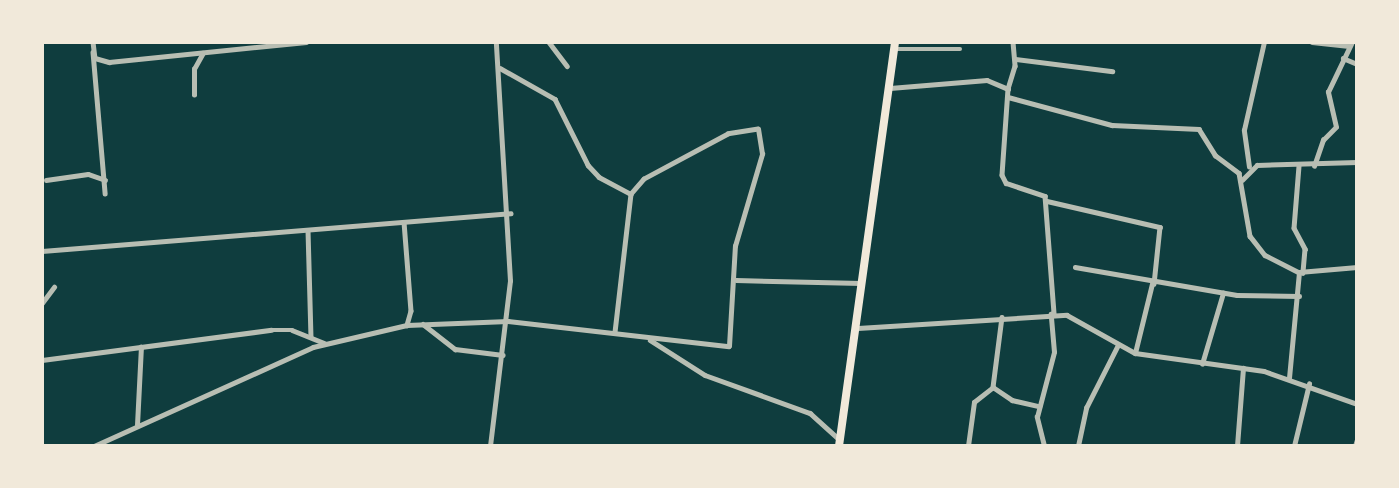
<!DOCTYPE html>
<html>
<head>
<meta charset="utf-8">
<style>
	body { margin:0 }
	#map { position:relative; width:1399px; height:488px; overflow:hidden; background:#0f3d3e; font-family:"Golos Text",sans-serif }
	div>[style] { position:absolute }
	[style*='--x'] { left:calc(var(--x)*1px); top:calc(var(--y)*1px); width:calc(var(--w)*1px); rotate:calc(var(--a)*1deg) }
	.minor>* { height:4.5px; margin:-2.25px; padding:0 2.25px; transform-origin:2.25px; border-radius:2.25px; background:#b8beb3 }
	.primary>* { height:8px; margin:-4px; padding:0 4px; transform-origin:4px; border-radius:4px; background:#f1e9da }
	span { translate:-50% -50%; white-space:nowrap; text-align:center; line-height:1.15; -webkit-text-stroke:6px #f1e9da; paint-order:stroke }
	.frame { position:absolute; inset:0; border:44px solid #f1e9da; pointer-events:none }
</style>
</head>
<body>
<div id="map">
	<div class="minor">
		<div style="--x:93;--y:42;--w:16;--a:83"></div>
		<div style="--x:95;--y:58;--w:15;--a:16"></div>
		<div style="--x:109;--y:62;--w:198;--a:-5.8"></div>
		<div style="--x:549;--y:42;--w:30;--a:53"></div>
		<div style="--x:1013;--y:42;--w:24;--a:85"></div>
		<div style="--x:1015;--y:66;--w:24;--a:107"></div>
		<div style="--x:1008;--y:89;--w:86;--a:94"></div>
		<div style="--x:1002;--y:175;--w:9;--a:63"></div>
		<div style="--x:1006;--y:183;--w:41;--a:18.4"></div>
		<div style="--x:1045;--y:196;--w:118;--a:85.6"></div>
		<div style="--x:1312;--y:42;--w:37;--a:6"></div>
		<div style="--x:894;--y:49;--w:66;--a:0"></div>
		<div style="--x:93;--y:52;--w:142;--a:85.1"></div>
		<div style="--x:1343;--y:58;--w:15;--a:23"></div>
		<div style="--x:1015;--y:59;--w:98;--a:7.1"></div>
		<div style="--x:500;--y:68;--w:63;--a:29.4"></div>
		<div style="--x:555;--y:99;--w:74;--a:63.4"></div>
		<div style="--x:588;--y:165;--w:16;--a:47"></div>
		<div style="--x:599;--y:177;--w:36;--a:28"></div>
		<div style="--x:890;--y:88;--w:97;--a:-4.7"></div>
		<div style="--x:987;--y:80;--w:23;--a:23"></div>
		<div style="--x:194;--y:95;--w:26;--a:-90"></div>
		<div style="--x:194;--y:69;--w:18;--a:-61"></div>
		<div style="--x:1008;--y:97;--w:108;--a:15.1"></div>
		<div style="--x:1112;--y:125;--w:87;--a:2.6"></div>
		<div style="--x:1199;--y:129;--w:31;--a:58"></div>
		<div style="--x:1215;--y:155;--w:30;--a:37"></div>
		<div style="--x:1239;--y:173;--w:64;--a:80.1"></div>
		<div style="--x:1250;--y:236;--w:24;--a:52"></div>
		<div style="--x:1265;--y:255;--w:38;--a:27"></div>
		<div style="--x:1299;--y:272;--w:58;--a:-4.9"></div>
		<div style="--x:1299;--y:166;--w:62;--a:94.6"></div>
		<div style="--x:1294;--y:228;--w:24;--a:62"></div>
		<div style="--x:1305;--y:249;--w:24;--a:95"></div>
		<div style="--x:1314;--y:166;--w:28;--a:-71"></div>
		<div style="--x:1323;--y:140;--w:18;--a:-45"></div>
		<div style="--x:1336;--y:127;--w:36;--a:-103"></div>
		<div style="--x:1328;--y:92;--w:55;--a:-64.4"></div>
		<div style="--x:1249;--y:167;--w:37;--a:-98"></div>
		<div style="--x:1244;--y:130;--w:90;--a:-77.2"></div>
		<div style="--x:46;--y:180;--w:42;--a:-8.1"></div>
		<div style="--x:88;--y:174;--w:18;--a:19"></div>
		<div style="--x:1242;--y:180;--w:21;--a:-45"></div>
		<div style="--x:1257;--y:165;--w:100;--a:-1.7"></div>
		<div style="--x:1047;--y:201;--w:116;--a:13"></div>
		<div style="--x:1160;--y:227;--w:57;--a:96"></div>
		<div style="--x:404;--y:222;--w:89;--a:85.5"></div>
		<div style="--x:411;--y:311;--w:15;--a:106"></div>
		<div style="--x:308;--y:230;--w:106;--a:88.4"></div>
		<div style="--x:42;--y:251;--w:470;--a:-4.6"></div>
		<div style="--x:1075;--y:267;--w:164;--a:9.8"></div>
		<div style="--x:1237;--y:295;--w:62;--a:0.9"></div>
		<div style="--x:736;--y:280;--w:125;--a:1.4"></div>
		<div style="--x:42;--y:303;--w:20;--a:-53"></div>
		<div style="--x:1002;--y:317;--w:71;--a:97.3"></div>
		<div style="--x:993;--y:387;--w:23;--a:34"></div>
		<div style="--x:1012;--y:400;--w:28;--a:13"></div>
		<div style="--x:423;--y:324;--w:41;--a:38"></div>
		<div style="--x:455;--y:349;--w:48;--a:7.1"></div>
		<div style="--x:858;--y:328;--w:209;--a:-3.6"></div>
		<div style="--x:1067;--y:315;--w:78;--a:29.2"></div>
		<div style="--x:1135;--y:353;--w:130;--a:7.9"></div>
		<div style="--x:1264;--y:371;--w:99;--a:19.5"></div>
		<div style="--x:650;--y:340;--w:65;--a:32.5"></div>
		<div style="--x:705;--y:375;--w:112;--a:19.9"></div>
		<div style="--x:810;--y:413;--w:39;--a:42"></div>
		<div style="--x:1135;--y:353;--w:71;--a:-76.2"></div>
		<div style="--x:42;--y:360;--w:231;--a:-7.5"></div>
		<div style="--x:271;--y:330;--w:21;--a:0"></div>
		<div style="--x:292;--y:330;--w:35;--a:22"></div>
		<div style="--x:1202;--y:364;--w:74;--a:-73.5"></div>
		<div style="--x:1289;--y:378;--w:106;--a:-84.6"></div>
		<div style="--x:137;--y:425;--w:78;--a:-87.1"></div>
		<div style="--x:94;--y:446;--w:240;--a:-24.3"></div>
		<div style="--x:313;--y:347;--w:97;--a:-13.2"></div>
		<div style="--x:407;--y:325;--w:101;--a:-2.3"></div>
		<div style="--x:508;--y:321;--w:222;--a:6.5"></div>
		<div style="--x:729;--y:346;--w:100;--a:-86.6"></div>
		<div style="--x:735;--y:246;--w:96;--a:-73.6"></div>
		<div style="--x:762;--y:154;--w:25;--a:-99"></div>
		<div style="--x:758;--y:129;--w:30;--a:171"></div>
		<div style="--x:728;--y:134;--w:95;--a:151.8"></div>
		<div style="--x:644;--y:179;--w:20;--a:131"></div>
		<div style="--x:631;--y:194;--w:139;--a:96.6"></div>
		<div style="--x:490;--y:446;--w:166;--a:-83.1"></div>
		<div style="--x:510;--y:281;--w:239;--a:-93.4"></div>
		<div style="--x:968;--y:446;--w:44;--a:-82.2"></div>
		<div style="--x:974;--y:402;--w:24;--a:-38"></div>
		<div style="--x:1044;--y:446;--w:30;--a:-104"></div>
		<div style="--x:1037;--y:417;--w:67;--a:-75.3"></div>
		<div style="--x:1054;--y:352;--w:38;--a:-95"></div>
		<div style="--x:1078;--y:446;--w:39;--a:-78"></div>
		<div style="--x:1086;--y:408;--w:71;--a:-63.1"></div>
		<div style="--x:1237;--y:446;--w:78;--a:-85.6"></div>
		<div style="--x:1294;--y:446;--w:64;--a:-76.4"></div>
		<div style="--x:1355;--y:446;--w:6;--a:-72"></div>
	</div>
	<div class="primary">
		<div style="--x:839;--y:446;--w:408;--a:-82.1"></div>
	</div>
	<div class="frame"></div>
</div>
</body>
</html>
